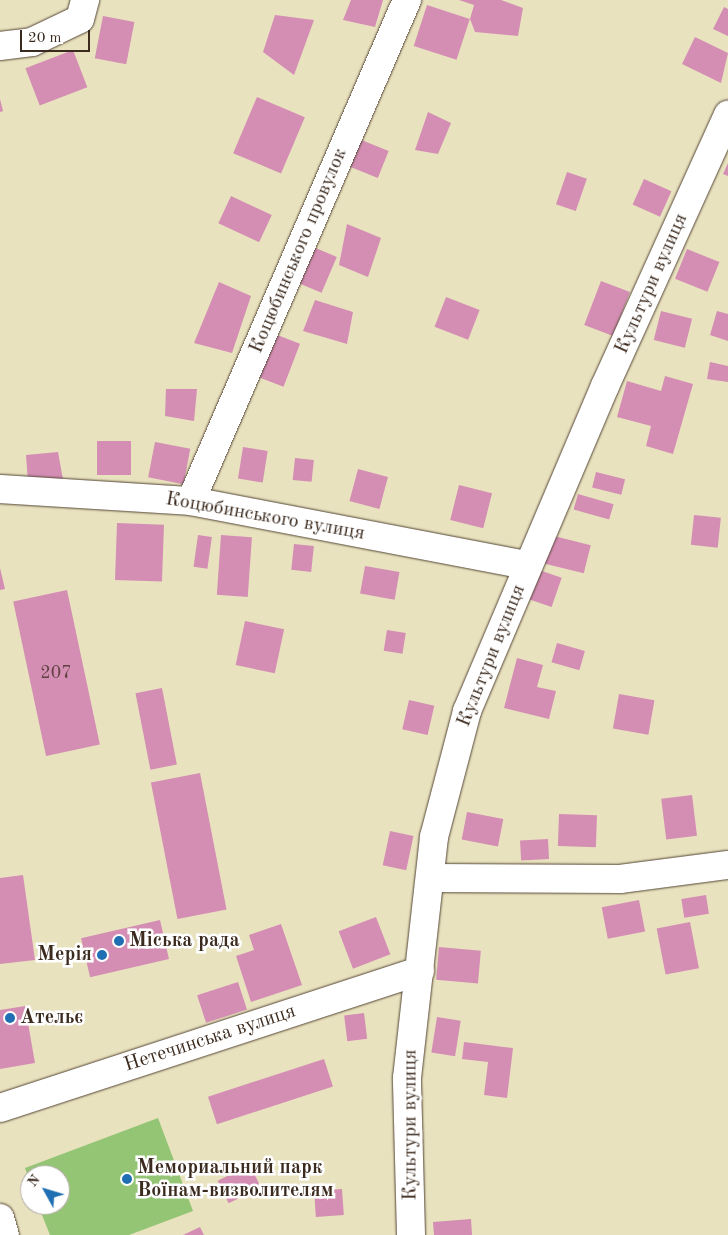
<!DOCTYPE html>
<html>
<head>
<meta charset="utf-8">
<style>
	body { margin:0 }
	#map { position:relative; width:728px; height:1235px; overflow:hidden; background:#e9e2bf; font-family:"Old Standard TT",serif }
	div>[style] { position:absolute }
	[style*='--x'] { left:calc(var(--x)*1px); top:calc(var(--y)*1px); width:calc(var(--w)*1px); rotate:calc(var(--a)*1deg) }
	.green>* { inset:0; background:#94c574 }
	.building>* { inset:0; background:#d48eb4; transform-origin:0 0 }
	.roads { filter:drop-shadow(0 0 1px #554636) drop-shadow(0 0 1px #554636) }
	.minor>* { height:28px; margin:-14px; padding:0 14px; transform-origin:14px; border-radius:14px; background:#fff }
	.highway>* { height:28px; margin:-14px; padding:0 14px; transform-origin:14px; border-radius:14px; background:#fff }
	.dots>* { width:14px; height:14px; translate:-50% -50%; box-sizing:border-box; border:2px solid #fff; border-radius:50% }
	span { translate:-50% -50%; white-space:nowrap; text-align:center; line-height:1.15; -webkit-text-stroke:5px #fff; paint-order:stroke }
	.number-label { font-size:18px; color:#614344 }
	.number-label span { -webkit-text-stroke-width:0 }
	.street-label { font-size:20px; color:#3b2a1e }
	.poi-label { font-size:20px; color:#3b2a1e; font-weight:700 }
	.left { translate:0 -50%; text-align:left }
	.right { translate:-100% -50%; text-align:right }
	.north { position:absolute; left:20px; top:1165px; width:50px; height:50px; box-sizing:border-box; background:#fff; border:1px solid #b1aaa5; border-radius:50%; rotate:309deg; font-size:14px; font-weight:700; line-height:20px; text-align:center; color:#3b2a1e }
	.north::after { content:''; display:block; margin:auto; width:18px; height:22px; background:#1f6fb2; clip-path:polygon(50% 0,100% 100%,50% 72%,0 100%) }
	.scale { position:absolute; left:20px; top:30px; width:70px; height:22px; box-sizing:border-box; border:2px solid #3b2a1e; border-top:0; padding-left:6px; font-size:15px; line-height:18px; white-space:nowrap; color:#3b2a1e; -webkit-text-stroke:4px #fff; paint-order:stroke }
</style>
</head>
<body>
<div id="map">
	<div class="green">
		<div style="clip-path:polygon(158px 1118px,193px 1211px,129px 1235px,50px 1235px,38px 1205px,60px 1205px,60px 1175px,30px 1175px,30px 1182px,25px 1168px)"></div>
	</div>
	<div class="building">
		<div style="clip-path:polygon(351px 0,383px 0,375px 27px,343px 20px)"></div>
		<div style="clip-path:polygon(459px 0,501px 0,523px 8px,518px 36px,475px 32px,470px 19px,474px 5px)"></div>
		<div style="left:427px;top:5px;width:45px;height:43px;rotate:18deg"></div>
		<div style="clip-path:polygon(724px 7px,728px 9px,728px 36px,713px 29px)"></div>
		<div style="clip-path:polygon(275px 15px,314px 20px,294px 75px,263px 52px)"></div>
		<div style="left:103px;top:16px;width:32px;height:43px;rotate:11deg"></div>
		<div style="clip-path:polygon(695px 37px,728px 53px,721px 83px,682px 64px)"></div>
		<div style="left:73px;top:50px;width:40px;height:51px;rotate:69deg"></div>
		<div style="left:257px;top:97px;width:52px;height:61px;rotate:23deg"></div>
		<div style="clip-path:polygon(0 99px,3px 111px,0 112px)"></div>
		<div style="clip-path:polygon(428px 112px,451px 123px,438px 154px,415px 150px)"></div>
		<div style="left:359px;top:139px;width:32px;height:29px;rotate:22deg"></div>
		<div style="clip-path:polygon(728px 163px,728px 176px,723px 174px)"></div>
		<div style="left:567px;top:172px;width:21px;height:34px;rotate:19deg"></div>
		<div style="left:644px;top:179px;width:30px;height:28px;rotate:24deg"></div>
		<div style="left:231px;top:196px;width:45px;height:30px;rotate:25deg"></div>
		<div style="clip-path:polygon(347px 224px,381px 238px,368px 277px,339px 265px)"></div>
		<div style="left:311px;top:246px;width:28px;height:39px;rotate:23deg"></div>
		<div style="left:687px;top:249px;width:35px;height:32px;rotate:22deg"></div>
		<div style="left:601px;top:281px;width:31px;height:47px;rotate:21deg"></div>
		<div style="clip-path:polygon(219px 282px,251px 296px,232px 353px,194px 343px)"></div>
		<div style="left:446px;top:297px;width:36px;height:32px;rotate:21deg"></div>
		<div style="clip-path:polygon(315px 300px,353px 312px,347px 344px,303px 331px)"></div>
		<div style="left:661px;top:311px;width:32px;height:30px;rotate:14deg"></div>
		<div style="clip-path:polygon(717px 311px,728px 314px,728px 341px,710px 335px)"></div>
		<div style="left:272px;top:333px;width:30px;height:46px;rotate:21deg"></div>
		<div style="clip-path:polygon(710px 362px,728px 366px,728px 382px,707px 379px)"></div>
		<div style="clip-path:polygon(665px 376px,693px 384px,673px 454px,646px 446px,651px 426px,617px 417px,627px 381px,661px 391px)"></div>
		<div style="clip-path:polygon(166px 389px,197px 389px,194px 421px,165px 416px)"></div>
		<div style="left:97px;top:441px;width:34px;height:34px"></div>
		<div style="left:155px;top:442px;width:36px;height:36px;rotate:11deg"></div>
		<div style="left:243px;top:447px;width:25px;height:32px;rotate:9deg"></div>
		<div style="clip-path:polygon(58px 452px,64px 485px,28px 482px,26px 455px)"></div>
		<div style="left:295px;top:458px;width:19px;height:22px;rotate:6deg"></div>
		<div style="left:358px;top:469px;width:31px;height:33px;rotate:15deg"></div>
		<div style="left:596px;top:472px;width:30px;height:16px;rotate:14deg"></div>
		<div style="left:459px;top:485px;width:34px;height:36px;rotate:14deg"></div>
		<div style="left:578px;top:494px;width:37px;height:16px;rotate:16deg"></div>
		<div style="left:694px;top:515px;width:27px;height:30px;rotate:6deg"></div>
		<div style="left:117px;top:523px;width:47px;height:57px;rotate:2deg"></div>
		<div style="left:198px;top:535px;width:14px;height:32px;rotate:8deg"></div>
		<div style="left:221px;top:535px;width:31px;height:60px;rotate:4deg"></div>
		<div style="left:550px;top:535px;width:42px;height:29px;rotate:14deg"></div>
		<div style="left:294px;top:544px;width:20px;height:26px;rotate:6deg"></div>
		<div style="left:365px;top:566px;width:35px;height:28px;rotate:10deg"></div>
		<div style="clip-path:polygon(0 568px,5px 589px,0 590px)"></div>
		<div style="left:539px;top:570px;width:24px;height:31px;rotate:19deg"></div>
		<div style="left:67px;top:590px;width:158px;height:55px;rotate:78deg"></div>
		<div style="left:245px;top:621px;width:40px;height:45px;rotate:12deg"></div>
		<div style="left:387px;top:630px;width:19px;height:21px;rotate:9deg"></div>
		<div style="left:557px;top:643px;width:29px;height:20px;rotate:16deg"></div>
		<div style="clip-path:polygon(517px 658px,543px 665px,537px 687px,556px 691px,549px 719px,504px 708px)"></div>
		<div style="left:162px;top:688px;width:78px;height:27px;rotate:79deg"></div>
		<div style="left:619px;top:694px;width:36px;height:35px;rotate:10deg"></div>
		<div style="left:409px;top:700px;width:26px;height:30px;rotate:13deg"></div>
		<div style="left:200px;top:773px;width:139px;height:50px;rotate:79deg"></div>
		<div style="left:692px;top:795px;width:41px;height:31px;rotate:83deg"></div>
		<div style="left:467px;top:812px;width:37px;height:28px;rotate:11deg"></div>
		<div style="left:559px;top:814px;width:38px;height:32px;rotate:2deg"></div>
		<div style="left:390px;top:831px;width:24px;height:35px;rotate:12deg"></div>
		<div style="left:548px;top:839px;width:20px;height:28px;rotate:87deg"></div>
		<div style="clip-path:polygon(23px 875px,35px 960px,0 964px,0 878px)"></div>
		<div style="left:706px;top:895px;width:19px;height:25px;rotate:81deg"></div>
		<div style="left:639px;top:900px;width:32px;height:38px;rotate:79deg"></div>
		<div style="left:376px;top:917px;width:40px;height:40px;rotate:69deg"></div>
		<div style="left:160px;top:920px;width:40px;height:81px;rotate:77deg"></div>
		<div style="left:690px;top:922px;width:47px;height:34px;rotate:79deg"></div>
		<div style="clip-path:polygon(281px 924px,302px 985px,251px 1002px,236px 956px,254px 950px,249px 935px)"></div>
		<div style="left:439px;top:947px;width:42px;height:33px;rotate:5deg"></div>
		<div style="left:238px;top:982px;width:29px;height:43px;rotate:72deg"></div>
		<div style="clip-path:polygon(25px 1006px,35px 1063px,0 1069px,0 1010px)"></div>
		<div style="left:364px;top:1013px;width:26px;height:20px;rotate:83deg"></div>
		<div style="left:437px;top:1017px;width:24px;height:36px;rotate:9deg"></div>
		<div style="clip-path:polygon(464px 1042px,513px 1048px,507px 1098px,484px 1095px,488px 1062px,462px 1059px)"></div>
		<div style="left:324px;top:1059px;width:29px;height:122px;rotate:72deg"></div>
		<div style="left:250px;top:1165px;width:25px;height:36px;rotate:64deg"></div>
		<div style="left:342px;top:1189px;width:26px;height:28px;rotate:86deg"></div>
		<div style="clip-path:polygon(471px 1219px,472px 1235px,434px 1235px,433px 1222px)"></div>
		<div style="clip-path:polygon(200px 1227px,204px 1235px,183px 1235px)"></div>
	</div>
	<div class="roads">
		<div class="minor">
			<div style="--x:0;--y:46;--w:32;--a:-7"></div>
			<div style="--x:32;--y:42;--w:53;--a:-25.6"></div>
			<div style="--x:80;--y:19;--w:20;--a:-75"></div>
			<div style="--x:0;--y:489;--w:191;--a:3.6"></div>
			<div style="--x:191;--y:501;--w:343;--a:10.8"></div>
			<div style="--x:191;--y:501;--w:546;--a:-66.68"></div>
			<div style="--x:430;--y:878;--w:190;--a:0.3"></div>
			<div style="--x:620;--y:879;--w:109;--a:-7.4"></div>
			<div style="--x:0;--y:1108;--w:442;--a:-18.1"></div>
			<div style="--x:411;--y:1235;--w:157;--a:-91.5"></div>
			<div style="--x:407;--y:1078;--w:243;--a:-83.6"></div>
			<div style="--x:434;--y:837;--w:130;--a:-75.3"></div>
			<div style="--x:467;--y:711;--w:353;--a:-67"></div>
			<div style="--x:605;--y:386;--w:298;--a:-65.6"></div>
		</div>
		<div class="highway">
			<div style="--x:0;--y:1218;--w:18;--a:74"></div>
		</div>
	</div>
	<div class="dots">
		<div style="left:119px;top:941px;background:#1f6fb2"></div>
		<div style="left:102px;top:955px;background:#1f6fb2"></div>
		<div style="left:10px;top:1018px;background:#1f6fb2"></div>
		<div style="left:127px;top:1179px;background:#1f6fb2"></div>
	</div>
	<div class="number-label">
		<span style="left:56px;top:673px">207</span>
	</div>
	<div class="street-label">
		<span style="left:299px;top:251px;rotate:-67deg">Коцюбинського провулок</span>
		<span style="left:652px;top:284px;rotate:-66deg">Культури вулиця</span>
		<span style="left:265px;top:517px;rotate:10deg">Коцюбинського вулиця</span>
		<span style="left:492px;top:656px;rotate:-68deg">Культури вулиця</span>
		<span style="left:210px;top:1039px;rotate:-18deg">Нетечинська вулиця</span>
		<span style="left:411px;top:1125px;rotate:-90deg">Культури вулиця</span>
	</div>
	<div class="poi-label">
		<span class="left" style="left:129px;top:941px">Міська рада</span>
		<span class="right" style="left:92px;top:955px">Мерія</span>
		<span class="left" style="left:20px;top:1018px">Ательє</span>
		<span class="left" style="left:137px;top:1180px">Мемориальний парк<br>Воїнам-визволителям</span>
	</div>
	<div class="north">N</div>
	<div class="scale">20 m</div>
</div>
</body>
</html>
